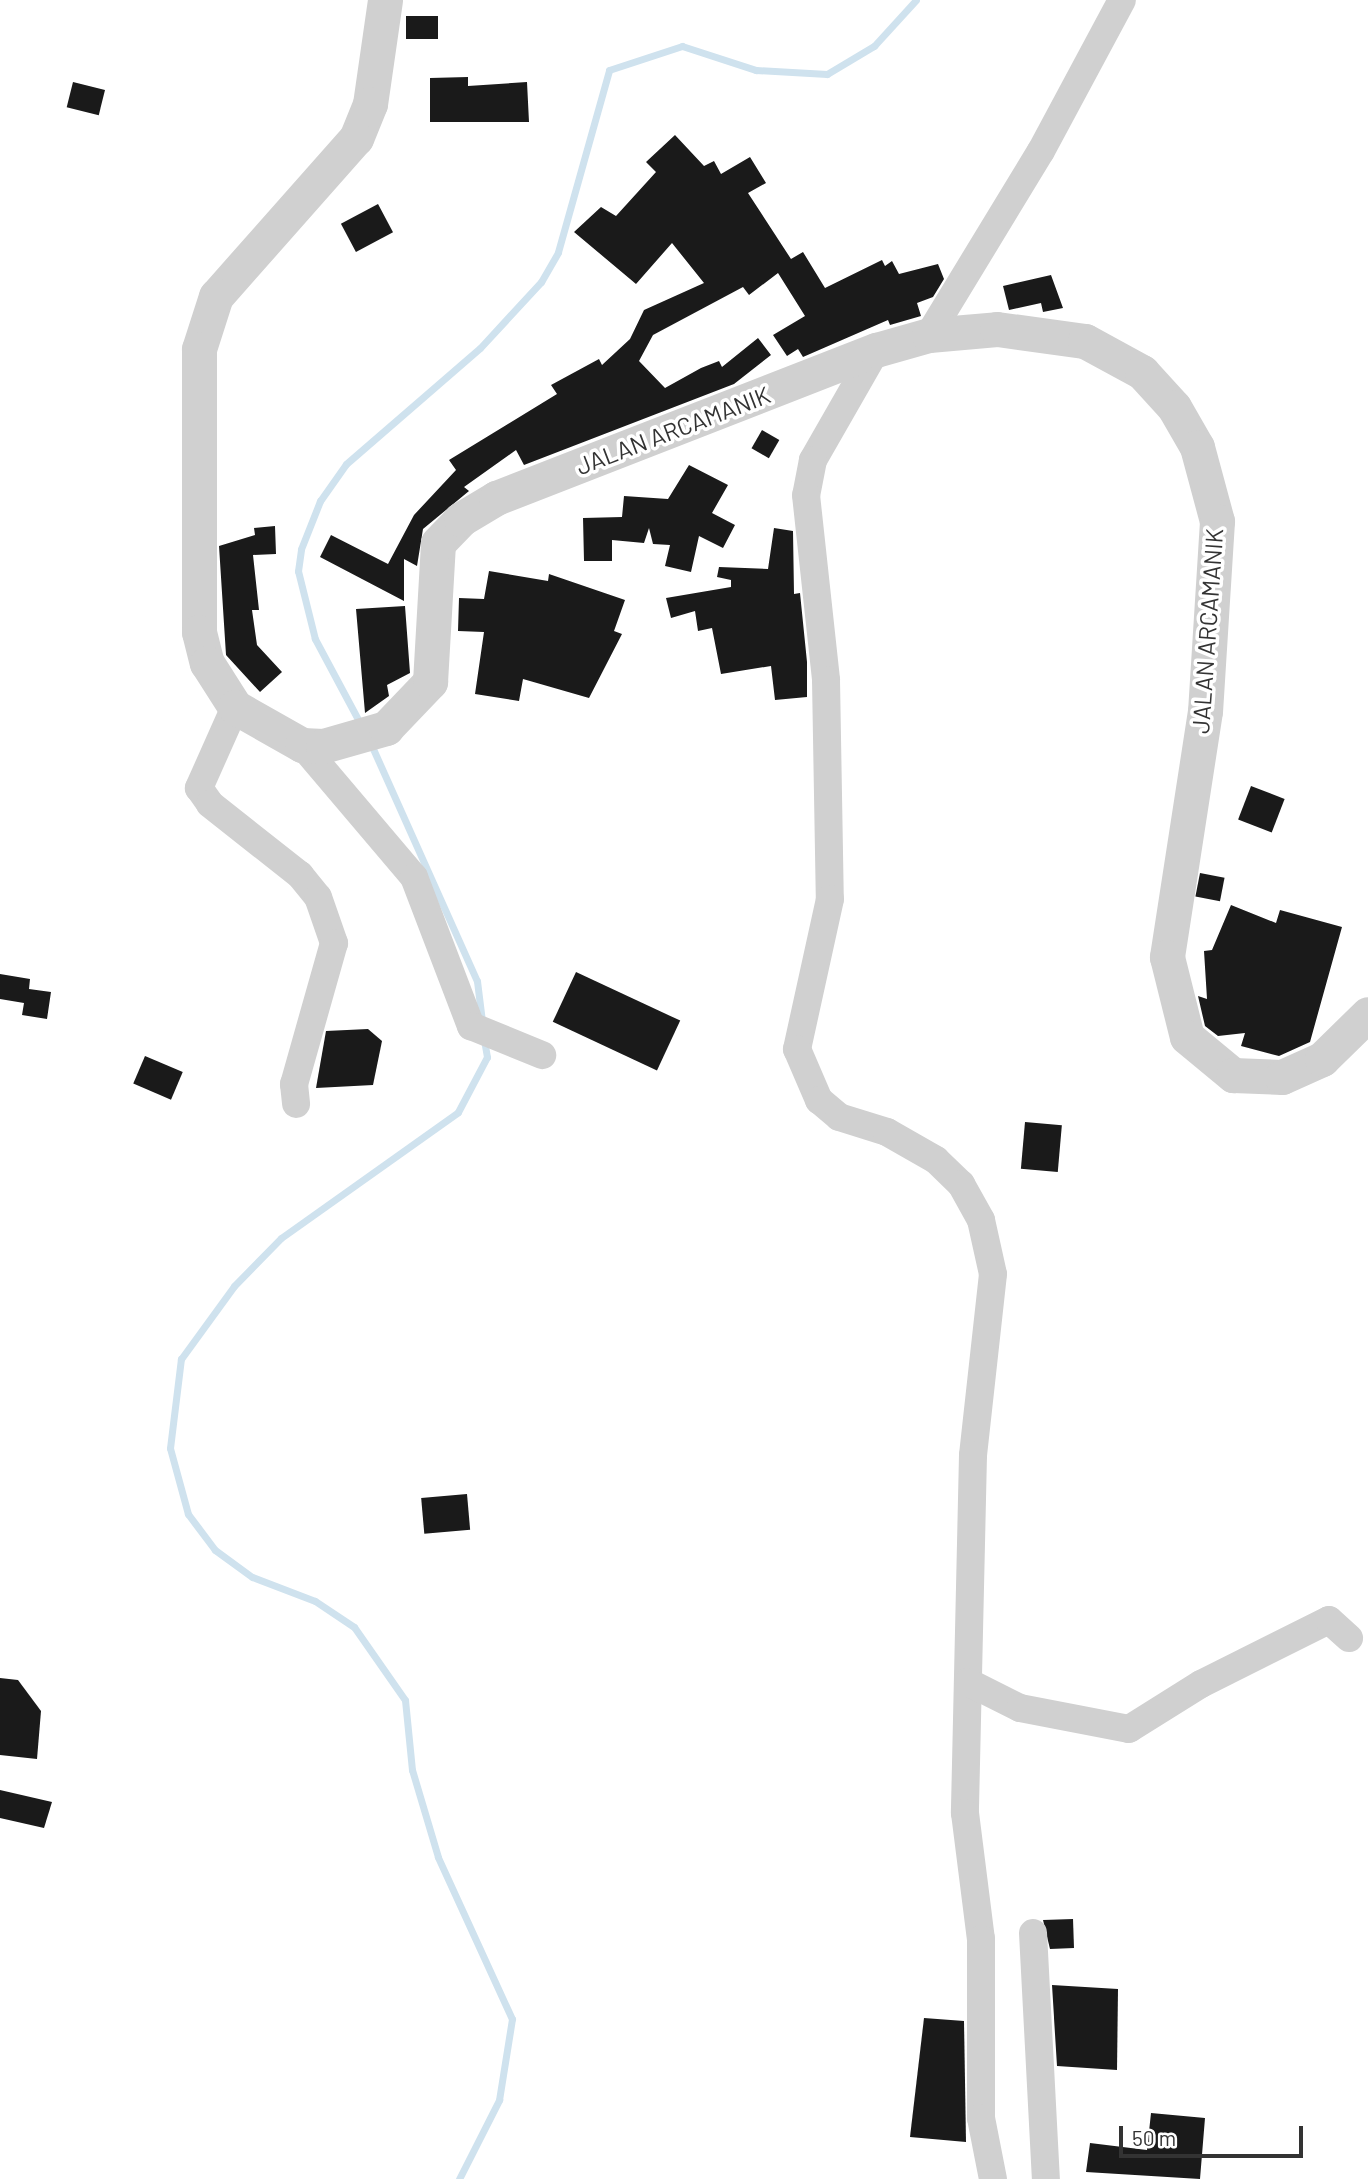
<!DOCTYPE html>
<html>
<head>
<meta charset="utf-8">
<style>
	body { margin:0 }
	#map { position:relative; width:1368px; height:2179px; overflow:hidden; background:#fff; font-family:Barlow,sans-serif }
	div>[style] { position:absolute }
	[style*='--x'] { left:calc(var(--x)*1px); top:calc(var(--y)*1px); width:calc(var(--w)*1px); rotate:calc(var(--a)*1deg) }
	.stream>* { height:7px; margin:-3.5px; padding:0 3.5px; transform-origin:3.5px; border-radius:3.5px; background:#cfe2ee }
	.building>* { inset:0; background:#1a1a1a; transform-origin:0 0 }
	.minor>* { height:28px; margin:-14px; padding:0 14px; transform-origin:14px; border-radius:14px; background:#d0d0d0 }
	.tertiary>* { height:35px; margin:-17.5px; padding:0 17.5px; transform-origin:17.5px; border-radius:17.5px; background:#d0d0d0 }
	span { translate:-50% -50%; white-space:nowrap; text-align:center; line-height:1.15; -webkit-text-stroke:7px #fff; paint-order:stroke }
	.street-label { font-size:24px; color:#333 }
	.scale { position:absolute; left:1119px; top:2126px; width:184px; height:32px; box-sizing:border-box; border:4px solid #333; border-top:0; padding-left:9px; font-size:21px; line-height:24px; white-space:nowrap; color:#333; -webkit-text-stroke:5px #fff; paint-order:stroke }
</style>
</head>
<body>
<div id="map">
	<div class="stream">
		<div style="--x:361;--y:725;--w:98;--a:-118.1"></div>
		<div style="--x:315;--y:639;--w:70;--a:-104"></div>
		<div style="--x:298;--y:571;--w:22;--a:-82"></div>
		<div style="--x:301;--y:549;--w:52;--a:-68.4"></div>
		<div style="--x:320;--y:501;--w:45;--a:-54.9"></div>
		<div style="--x:346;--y:464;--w:177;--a:-40.9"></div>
		<div style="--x:480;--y:348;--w:90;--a:-47.3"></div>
		<div style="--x:541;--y:282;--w:34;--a:-60"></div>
		<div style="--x:558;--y:252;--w:189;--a:-74.3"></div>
		<div style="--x:609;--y:70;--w:77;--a:-18.2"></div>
		<div style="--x:682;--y:46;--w:78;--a:18"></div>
		<div style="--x:756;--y:70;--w:71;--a:3.2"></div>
		<div style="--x:827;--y:74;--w:55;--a:-30.8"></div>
		<div style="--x:874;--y:46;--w:62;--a:-47.6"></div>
		<div style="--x:370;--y:742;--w:262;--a:65.9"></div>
		<div style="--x:477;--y:981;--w:40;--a:82.9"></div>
		<div style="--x:459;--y:2179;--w:89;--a:-63.1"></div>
		<div style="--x:499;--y:2100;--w:82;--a:-80.9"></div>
		<div style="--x:512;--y:2019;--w:178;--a:-114.6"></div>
		<div style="--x:438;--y:1857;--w:91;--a:-106.6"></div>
		<div style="--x:412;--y:1770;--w:70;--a:-95.7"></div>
		<div style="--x:405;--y:1700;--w:89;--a:-124.9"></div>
		<div style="--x:354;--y:1627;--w:47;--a:-146.3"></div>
		<div style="--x:315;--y:1601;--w:67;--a:-159.1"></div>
		<div style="--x:252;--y:1577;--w:46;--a:-143.9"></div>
		<div style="--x:215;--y:1550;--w:45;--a:-126.9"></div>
		<div style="--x:188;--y:1514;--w:68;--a:-105.3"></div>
		<div style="--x:170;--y:1448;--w:90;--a:-83"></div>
		<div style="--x:181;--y:1359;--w:90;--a:-54"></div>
		<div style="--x:234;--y:1286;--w:67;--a:-45.6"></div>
		<div style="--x:281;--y:1238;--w:217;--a:-35.4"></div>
		<div style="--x:458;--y:1112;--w:62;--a:-62.2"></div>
		<div style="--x:487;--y:1057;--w:17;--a:-100"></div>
	</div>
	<div class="building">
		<div style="left:406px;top:16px;width:32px;height:23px"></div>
		<div style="clip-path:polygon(468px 77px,468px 86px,527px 82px,529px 122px,430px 122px,430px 78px)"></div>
		<div style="left:73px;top:82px;width:33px;height:26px;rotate:14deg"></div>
		<div style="clip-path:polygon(675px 135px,704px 166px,714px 161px,721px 174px,750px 157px,766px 183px,748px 193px,791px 259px,803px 252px,825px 288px,882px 260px,885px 266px,892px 261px,899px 274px,938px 264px,944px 279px,933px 297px,917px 303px,921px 316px,890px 325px,888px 320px,803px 357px,798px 349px,787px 356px,773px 335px,805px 316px,778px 273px,749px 295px,743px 287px,653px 335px,639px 361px,665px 388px,701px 368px,719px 361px,722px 367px,758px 338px,771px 355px,734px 384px,524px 465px,516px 450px,464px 487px,469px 491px,423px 529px,417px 566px,404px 559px,404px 601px,320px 557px,331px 535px,388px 564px,414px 515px,456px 470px,449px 460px,557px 394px,551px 385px,599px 359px,602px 365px,630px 339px,644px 310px,704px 283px,672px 243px,636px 284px,574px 232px,601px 207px,616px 216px,656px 172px,646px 162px)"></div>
		<div style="left:378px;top:204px;width:32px;height:42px;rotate:62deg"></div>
		<div style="clip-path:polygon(1051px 275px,1063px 308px,1043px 312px,1041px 303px,1009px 310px,1003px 286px)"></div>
		<div style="left:762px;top:430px;width:20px;height:21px;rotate:30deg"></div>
		<div style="clip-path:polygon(689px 465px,728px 485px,712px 513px,735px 525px,723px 548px,699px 536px,691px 572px,665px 566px,670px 545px,653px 544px,649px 528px,644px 543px,612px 540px,612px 561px,584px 561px,583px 518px,622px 517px,624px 496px,668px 499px)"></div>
		<div style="clip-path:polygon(275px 526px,276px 554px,253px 555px,259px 610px,252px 610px,257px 645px,282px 672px,260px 692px,226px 655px,219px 546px,255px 535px,254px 528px)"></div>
		<div style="clip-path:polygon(774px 528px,793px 531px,794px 594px,800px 593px,807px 662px,807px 697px,775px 700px,771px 666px,721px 674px,712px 628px,698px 631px,695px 611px,671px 618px,666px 598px,731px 587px,731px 580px,717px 577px,719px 567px,768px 569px)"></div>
		<div style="clip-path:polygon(489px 571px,548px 581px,549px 574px,625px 600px,614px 631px,622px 634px,589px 698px,523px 679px,519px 701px,475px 694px,484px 632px,458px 631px,459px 598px,484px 599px)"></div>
		<div style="clip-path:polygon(405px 606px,410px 673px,387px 685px,389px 696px,365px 713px,356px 609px)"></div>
		<div style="left:1251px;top:786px;width:36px;height:36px;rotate:21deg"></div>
		<div style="left:1200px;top:873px;width:25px;height:24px;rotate:11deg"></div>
		<div style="clip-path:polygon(1231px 905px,1276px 923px,1280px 910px,1342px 927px,1310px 1042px,1279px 1056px,1241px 1046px,1245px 1033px,1218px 1036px,1205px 1026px,1198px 996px,1207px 999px,1204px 951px,1212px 950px)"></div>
		<div style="left:576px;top:972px;width:115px;height:55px;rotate:25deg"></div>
		<div style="clip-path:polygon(0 974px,30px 979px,29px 989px,51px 992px,47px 1019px,22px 1015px,24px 1003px,0 999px)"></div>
		<div style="clip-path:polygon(368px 1029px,382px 1041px,373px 1085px,316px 1088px,326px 1031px)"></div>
		<div style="left:145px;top:1056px;width:41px;height:30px;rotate:23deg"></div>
		<div style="left:1025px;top:1122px;width:37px;height:47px;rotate:5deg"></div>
		<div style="left:467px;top:1494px;width:36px;height:46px;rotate:85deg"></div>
		<div style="clip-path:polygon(0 1678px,18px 1680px,41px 1711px,37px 1759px,0 1755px)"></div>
		<div style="clip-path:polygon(0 1790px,52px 1802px,44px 1828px,0 1818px)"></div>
		<div style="clip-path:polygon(1073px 1919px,1074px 1948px,1050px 1949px,1043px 1920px)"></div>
		<div style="clip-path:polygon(1052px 1985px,1118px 1989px,1117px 2070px,1057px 2066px)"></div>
		<div style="clip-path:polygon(924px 2018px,964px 2021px,966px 2142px,910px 2137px)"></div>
		<div style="clip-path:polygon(1151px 2113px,1205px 2118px,1200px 2179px,1086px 2172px,1090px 2143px,1147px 2150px)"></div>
	</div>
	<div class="minor">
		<div style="--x:929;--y:335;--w:215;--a:-58.7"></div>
		<div style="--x:1041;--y:151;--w:171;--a:-61.8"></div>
		<div style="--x:876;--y:350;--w:127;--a:119.8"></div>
		<div style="--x:813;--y:460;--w:36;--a:101"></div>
		<div style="--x:806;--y:495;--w:186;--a:83.8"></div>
		<div style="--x:826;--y:680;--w:219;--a:89"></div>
		<div style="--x:830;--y:899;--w:154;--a:102.4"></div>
		<div style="--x:797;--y:1049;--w:56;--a:66.7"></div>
		<div style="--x:819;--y:1100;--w:26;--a:40"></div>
		<div style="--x:839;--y:1117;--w:50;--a:17.4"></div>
		<div style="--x:887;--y:1132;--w:56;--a:29.7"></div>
		<div style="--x:936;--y:1160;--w:35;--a:44"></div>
		<div style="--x:961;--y:1184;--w:41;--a:60.9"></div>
		<div style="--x:981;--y:1220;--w:55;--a:77.5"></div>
		<div style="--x:993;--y:1274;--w:182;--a:96.3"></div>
		<div style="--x:973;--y:1455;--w:358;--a:91.3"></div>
		<div style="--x:965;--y:1813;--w:127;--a:82.8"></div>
		<div style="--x:981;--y:1939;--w:179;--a:90"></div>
		<div style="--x:981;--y:2118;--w:62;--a:78.9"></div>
		<div style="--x:235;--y:707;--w:89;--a:114"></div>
		<div style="--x:199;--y:788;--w:19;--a:55"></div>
		<div style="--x:210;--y:804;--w:115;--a:38.3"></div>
		<div style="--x:300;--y:875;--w:28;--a:51"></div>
		<div style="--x:318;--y:897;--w:49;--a:70.8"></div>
		<div style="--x:334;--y:943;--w:147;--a:105.8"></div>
		<div style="--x:294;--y:1084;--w:20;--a:84"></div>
		<div style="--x:302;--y:745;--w:173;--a:49.7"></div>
		<div style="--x:414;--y:877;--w:160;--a:69.1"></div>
		<div style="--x:471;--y:1026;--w:77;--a:22.2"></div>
		<div style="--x:968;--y:1682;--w:58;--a:26.6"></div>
		<div style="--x:1020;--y:1708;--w:111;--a:10.9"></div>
		<div style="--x:1129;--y:1729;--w:85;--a:-32"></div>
		<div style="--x:1201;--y:1684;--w:143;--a:-26.6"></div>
		<div style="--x:1329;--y:1620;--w:27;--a:42"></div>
		<div style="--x:1033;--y:1933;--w:246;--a:87"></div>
	</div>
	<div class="tertiary">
		<div style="--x:385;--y:0;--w:105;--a:98.2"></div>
		<div style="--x:370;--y:104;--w:37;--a:112"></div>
		<div style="--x:356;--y:138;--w:211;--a:131.5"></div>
		<div style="--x:216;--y:296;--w:56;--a:107.8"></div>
		<div style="--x:199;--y:349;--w:283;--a:90"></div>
		<div style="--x:199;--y:632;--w:32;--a:76"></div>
		<div style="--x:207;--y:663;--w:52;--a:57.5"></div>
		<div style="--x:235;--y:707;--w:77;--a:29.6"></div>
		<div style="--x:302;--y:745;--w:21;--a:3"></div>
		<div style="--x:323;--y:746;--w:66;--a:-15.9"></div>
		<div style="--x:386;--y:728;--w:64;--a:-46.3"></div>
		<div style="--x:430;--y:682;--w:139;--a:-86.7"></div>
		<div style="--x:438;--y:543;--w:33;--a:-46"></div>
		<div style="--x:461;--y:519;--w:41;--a:-31"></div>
		<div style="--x:496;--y:498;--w:408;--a:-21.3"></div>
		<div style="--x:876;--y:350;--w:55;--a:-15.8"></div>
		<div style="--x:929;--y:335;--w:68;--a:-5"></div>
		<div style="--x:997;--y:329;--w:89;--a:7.8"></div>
		<div style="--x:1085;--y:341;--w:65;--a:28.5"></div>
		<div style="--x:1142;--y:372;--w:47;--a:47.6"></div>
		<div style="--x:1174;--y:407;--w:46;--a:60.1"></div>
		<div style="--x:1197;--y:447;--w:77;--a:74.9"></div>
		<div style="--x:1217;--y:521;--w:190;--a:93.6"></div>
		<div style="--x:1205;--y:711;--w:249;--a:98.8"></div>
		<div style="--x:1167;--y:957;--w:82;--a:76"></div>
		<div style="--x:1187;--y:1037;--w:60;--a:39.6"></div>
		<div style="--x:1233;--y:1075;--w:49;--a:2.3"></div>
		<div style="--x:1282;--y:1077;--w:44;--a:-24.2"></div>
		<div style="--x:1322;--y:1059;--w:64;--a:-44.4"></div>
	</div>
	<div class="street-label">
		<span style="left:673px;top:430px;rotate:-21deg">JALAN ARCAMANIK</span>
		<span style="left:1207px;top:631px;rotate:-86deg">JALAN ARCAMANIK</span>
	</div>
	<div class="scale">50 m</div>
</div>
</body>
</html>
